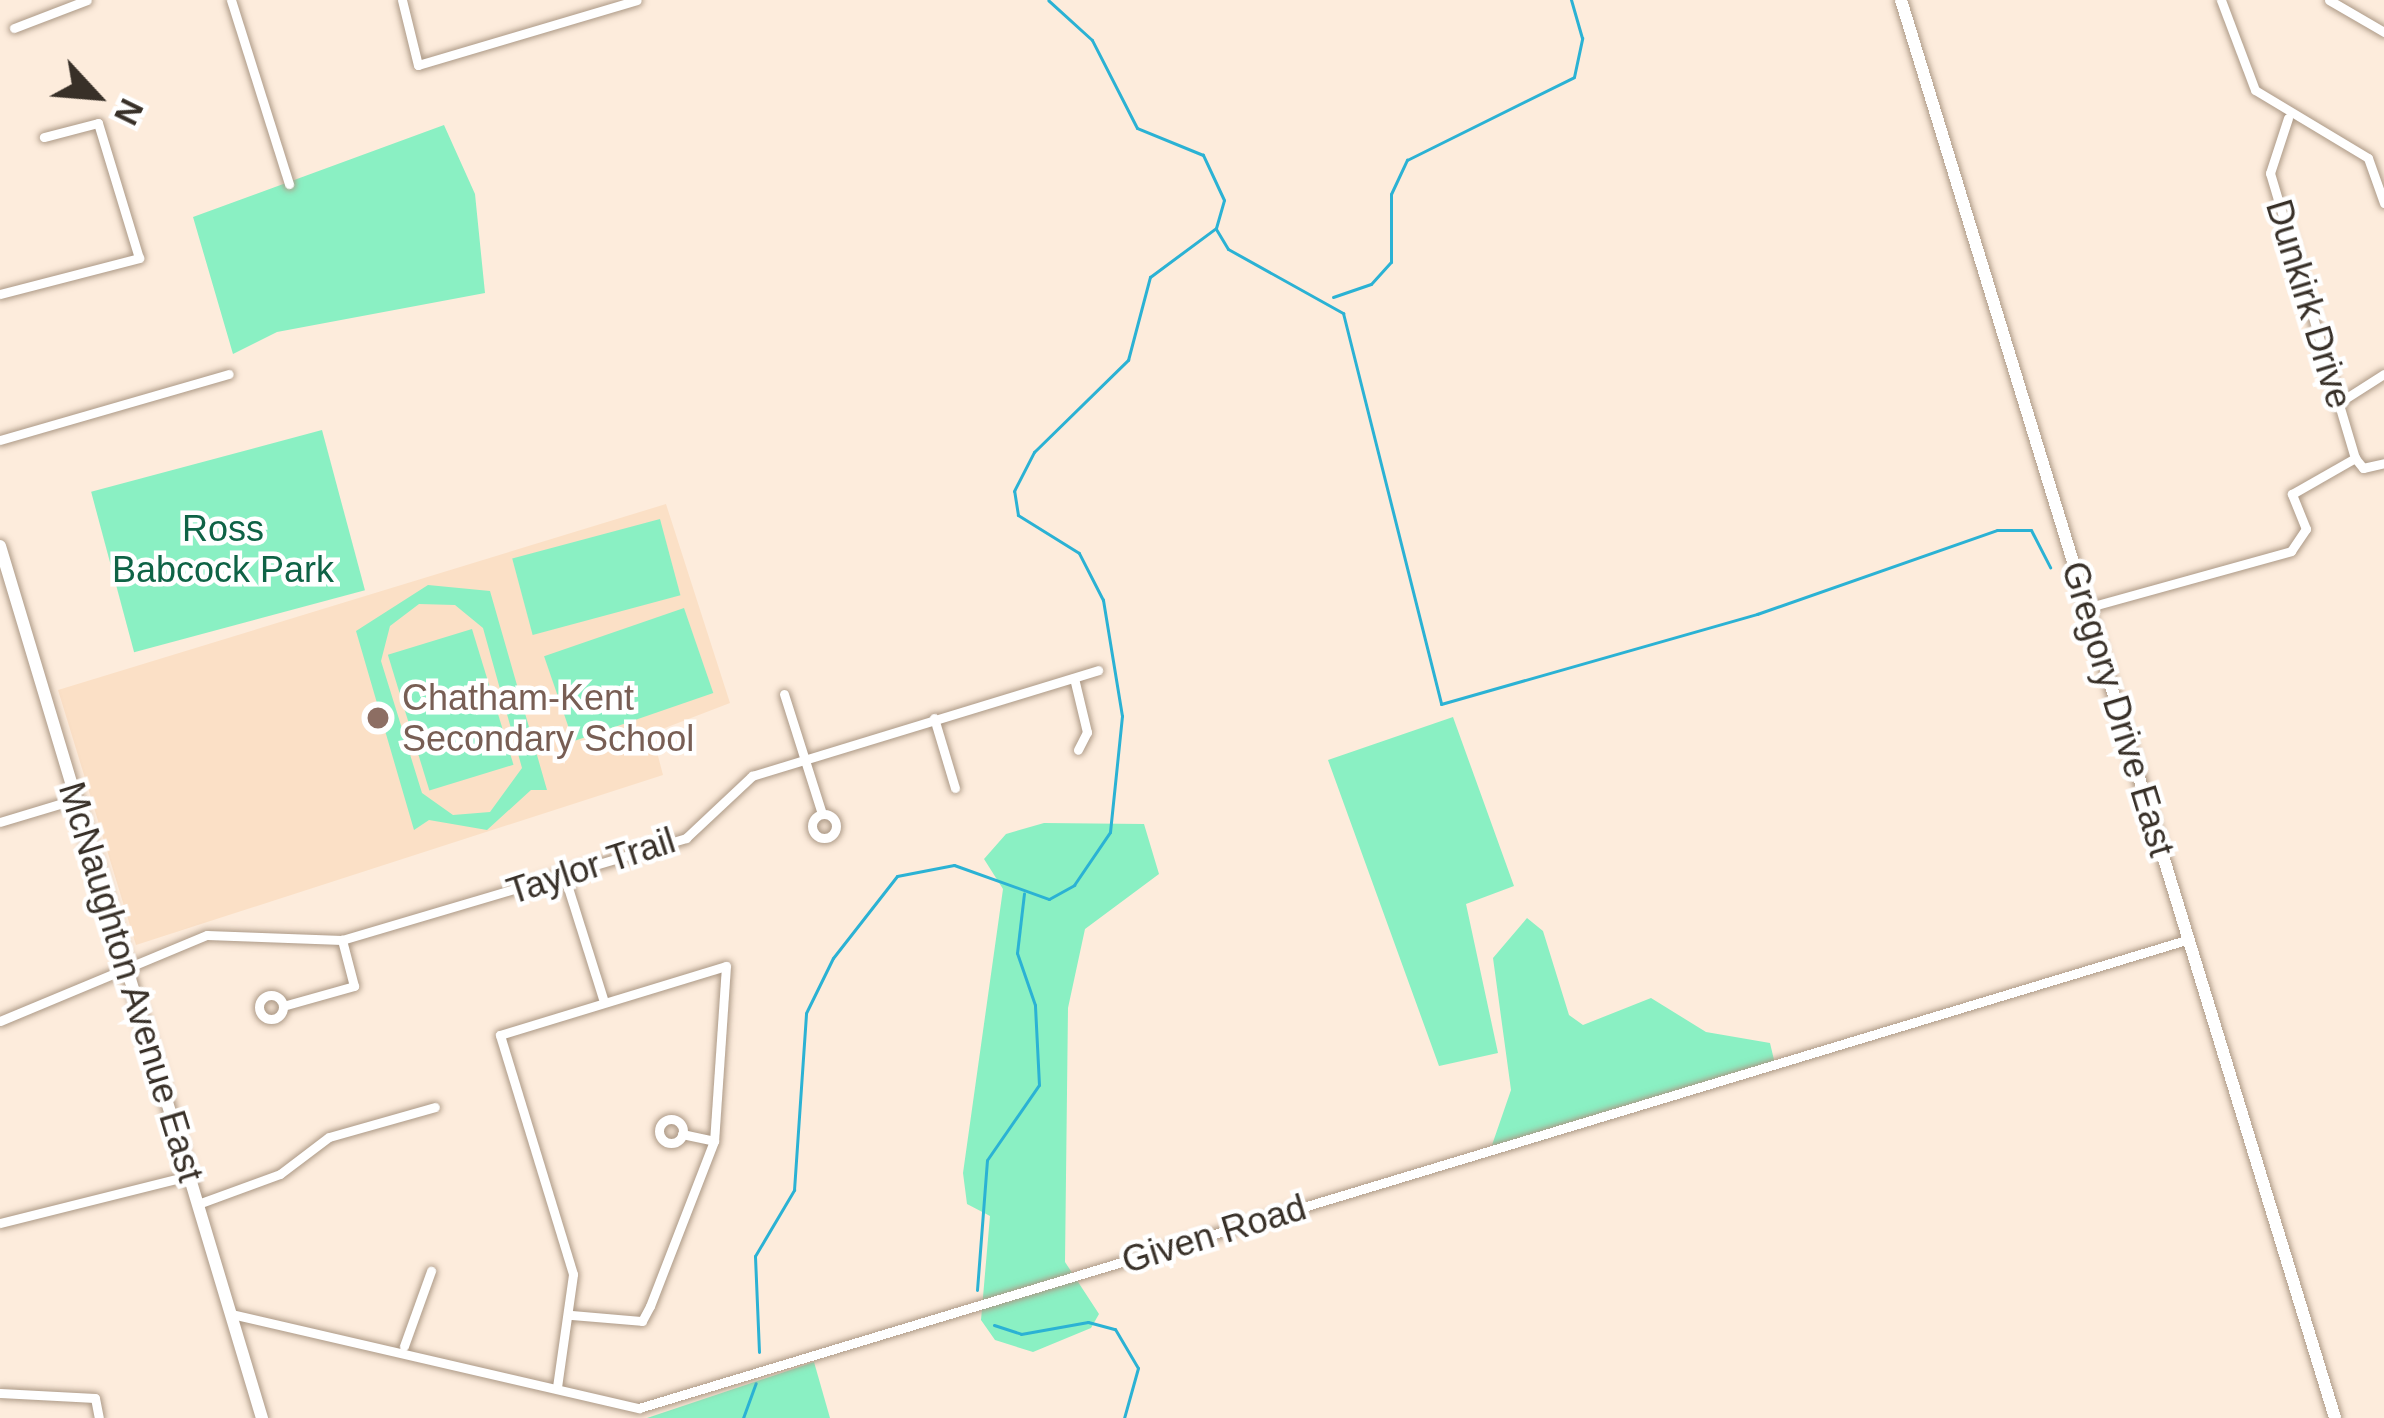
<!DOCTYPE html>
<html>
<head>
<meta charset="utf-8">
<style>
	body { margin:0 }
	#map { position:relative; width:2384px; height:1418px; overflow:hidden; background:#fdecdc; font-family:Arial,sans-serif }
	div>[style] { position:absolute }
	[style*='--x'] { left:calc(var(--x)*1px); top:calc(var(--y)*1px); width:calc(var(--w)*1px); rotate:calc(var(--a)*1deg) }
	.built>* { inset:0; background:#fbe0c6 }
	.green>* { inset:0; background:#8af0c3; transform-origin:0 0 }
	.stream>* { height:3px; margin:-1.5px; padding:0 1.5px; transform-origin:1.5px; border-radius:1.5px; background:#2bb2d4 }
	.roads { filter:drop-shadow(0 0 3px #ac9986) drop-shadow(0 0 3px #ac9986) }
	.street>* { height:9px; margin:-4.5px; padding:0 4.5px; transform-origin:4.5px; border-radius:4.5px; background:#fff }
	.street>.ring { margin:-4.5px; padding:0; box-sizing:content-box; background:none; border:9px solid #fff; border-radius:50% }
	.secondary>* { height:12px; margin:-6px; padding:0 6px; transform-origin:6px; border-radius:6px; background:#fff }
	.dots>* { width:33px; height:33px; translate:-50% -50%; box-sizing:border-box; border:6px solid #fff; border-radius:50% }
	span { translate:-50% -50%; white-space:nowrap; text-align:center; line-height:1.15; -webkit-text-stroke:9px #fff; paint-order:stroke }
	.street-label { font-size:36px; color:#383028 }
	.park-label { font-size:36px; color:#0f6346 }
	.education-label { font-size:36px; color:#785e54 }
	.left { translate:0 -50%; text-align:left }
	.north { position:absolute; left:36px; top:36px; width:120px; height:120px; -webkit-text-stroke:9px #fff; paint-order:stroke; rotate:116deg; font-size:33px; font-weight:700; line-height:48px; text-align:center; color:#383028 }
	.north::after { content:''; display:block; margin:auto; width:42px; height:54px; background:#383028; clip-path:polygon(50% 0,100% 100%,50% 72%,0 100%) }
</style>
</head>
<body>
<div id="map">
	<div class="built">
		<div style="clip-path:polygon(666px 504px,730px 703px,652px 733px,663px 775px,136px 945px,58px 690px)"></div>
	</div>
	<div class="green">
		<div style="clip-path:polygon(444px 125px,475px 194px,485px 293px,277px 332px,233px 354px,193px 217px)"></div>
		<div style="left:322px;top:430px;width:166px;height:239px;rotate:75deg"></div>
		<div style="left:660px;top:519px;width:79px;height:153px;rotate:75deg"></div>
		<div style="clip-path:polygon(evenodd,428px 585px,490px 591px,547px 790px,531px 790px,487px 830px,429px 820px,414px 830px,356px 631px,428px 585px,419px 604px,455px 605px,483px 628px,522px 768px,490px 812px,453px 815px,422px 793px,381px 661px,390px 626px,419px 604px)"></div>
		<div style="left:684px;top:608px;width:90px;height:148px;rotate:71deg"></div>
		<div style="left:472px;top:629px;width:142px;height:88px;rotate:73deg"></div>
		<div style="clip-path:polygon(1453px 717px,1514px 886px,1466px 904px,1498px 1053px,1439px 1066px,1328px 760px)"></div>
		<div style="clip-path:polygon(1044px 823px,1144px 824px,1159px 874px,1085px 929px,1068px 1008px,1065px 1262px,1099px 1314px,1091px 1328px,1033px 1352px,995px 1340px,981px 1320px,990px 1216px,967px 1204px,963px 1173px,1003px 889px,984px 859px,1006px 834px)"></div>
		<div style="clip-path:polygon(1527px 918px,1543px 931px,1569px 1015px,1583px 1025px,1651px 998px,1706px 1032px,1770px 1043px,1775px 1064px,1537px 1142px,1492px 1145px,1511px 1090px,1493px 958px)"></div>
		<div style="clip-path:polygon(814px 1362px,830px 1418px,647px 1418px)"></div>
	</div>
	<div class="stream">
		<div style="--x:1216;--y:229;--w:23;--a:59"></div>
		<div style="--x:1228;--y:249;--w:132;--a:29.1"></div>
		<div style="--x:1343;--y:313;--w:403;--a:75.9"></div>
		<div style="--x:1441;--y:704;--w:329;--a:-15.9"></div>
		<div style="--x:1757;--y:614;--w:254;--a:-19.3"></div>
		<div style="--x:1997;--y:530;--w:34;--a:0"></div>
		<div style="--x:2031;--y:530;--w:42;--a:62.8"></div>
		<div style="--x:1333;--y:297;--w:40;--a:-18.9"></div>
		<div style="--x:1371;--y:284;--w:30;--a:-48"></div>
		<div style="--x:1391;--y:262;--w:68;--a:-90"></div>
		<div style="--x:1391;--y:194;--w:38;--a:-65"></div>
		<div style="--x:1407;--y:160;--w:186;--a:-26.4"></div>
		<div style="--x:1574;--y:77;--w:40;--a:-78"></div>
		<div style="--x:1582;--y:38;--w:40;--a:-106"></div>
		<div style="--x:977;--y:1290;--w:130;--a:-85.6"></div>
		<div style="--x:987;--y:1160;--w:91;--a:-55.3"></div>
		<div style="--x:1039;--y:1085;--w:80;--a:-92.9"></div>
		<div style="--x:1035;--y:1005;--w:55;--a:-109.1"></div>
		<div style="--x:1017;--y:953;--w:60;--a:-83.3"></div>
		<div style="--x:994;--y:1325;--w:28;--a:18"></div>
		<div style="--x:1021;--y:1334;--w:68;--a:-10.2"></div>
		<div style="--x:1088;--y:1322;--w:28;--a:15"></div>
		<div style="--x:1115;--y:1329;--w:45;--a:59.5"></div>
		<div style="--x:1138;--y:1368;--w:52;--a:105.6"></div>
		<div style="--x:759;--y:1352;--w:96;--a:-92.4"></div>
		<div style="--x:755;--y:1256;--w:77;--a:-59.4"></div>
		<div style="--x:794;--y:1190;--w:177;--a:-86.1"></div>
		<div style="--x:806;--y:1013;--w:61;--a:-63.9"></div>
		<div style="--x:833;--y:958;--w:104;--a:-52"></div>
		<div style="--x:897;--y:876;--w:58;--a:-10.9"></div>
		<div style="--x:954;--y:865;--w:101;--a:19.7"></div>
		<div style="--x:1049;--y:899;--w:29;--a:-29"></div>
		<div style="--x:1074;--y:885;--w:64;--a:-55.8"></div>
		<div style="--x:1110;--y:832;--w:117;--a:-84.1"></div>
		<div style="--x:1122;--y:716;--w:118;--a:-99.3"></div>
		<div style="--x:1103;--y:600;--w:53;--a:-117.1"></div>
		<div style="--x:1079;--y:553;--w:72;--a:-148.1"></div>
		<div style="--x:1018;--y:515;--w:24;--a:-99"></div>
		<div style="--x:1014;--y:491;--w:44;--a:-62.9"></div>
		<div style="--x:1034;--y:452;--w:132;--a:-44.4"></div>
		<div style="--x:1128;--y:360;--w:86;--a:-75.2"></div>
		<div style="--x:1150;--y:277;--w:82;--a:-36.6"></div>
		<div style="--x:1216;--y:228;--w:29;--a:-74"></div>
		<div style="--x:1224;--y:200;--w:50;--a:-115"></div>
		<div style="--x:1203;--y:155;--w:71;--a:-157.8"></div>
		<div style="--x:1137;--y:128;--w:99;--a:-117.1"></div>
		<div style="--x:1092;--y:40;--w:59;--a:-137.7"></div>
		<div style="--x:743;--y:1418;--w:37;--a:-70"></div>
	</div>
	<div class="roads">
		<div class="street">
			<div style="--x:231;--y:0;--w:193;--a:72.5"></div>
			<div style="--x:402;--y:0;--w:67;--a:76.2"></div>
			<div style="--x:418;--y:65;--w:228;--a:-16.5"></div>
			<div style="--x:2221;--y:0;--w:96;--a:69.3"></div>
			<div style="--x:2255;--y:90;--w:132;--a:31"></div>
			<div style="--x:2368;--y:158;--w:48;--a:70.4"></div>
			<div style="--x:2329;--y:0;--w:64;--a:30.2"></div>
			<div style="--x:14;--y:28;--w:78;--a:-21"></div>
			<div style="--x:2288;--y:118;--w:58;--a:108.1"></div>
			<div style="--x:2270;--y:173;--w:297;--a:73.4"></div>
			<div style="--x:2355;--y:458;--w:13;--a:51"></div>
			<div style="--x:2363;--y:468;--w:22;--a:-13"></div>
			<div style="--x:0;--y:294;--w:144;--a:-14.5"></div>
			<div style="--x:139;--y:258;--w:141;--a:-106.9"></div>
			<div style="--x:98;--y:123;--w:56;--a:165.5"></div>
			<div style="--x:2340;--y:402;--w:52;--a:-32.5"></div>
			<div style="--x:0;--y:440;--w:238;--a:-16.1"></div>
			<div style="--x:2086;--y:608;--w:213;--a:-15.5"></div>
			<div style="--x:2291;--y:551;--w:27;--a:-56"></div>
			<div style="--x:2306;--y:529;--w:38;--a:-112"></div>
			<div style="--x:2292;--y:494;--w:73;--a:-29.7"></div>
			<div style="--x:1074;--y:678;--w:56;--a:76.5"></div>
			<div style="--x:1087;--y:732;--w:20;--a:117"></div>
			<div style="--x:784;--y:694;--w:126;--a:72.4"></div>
			<div style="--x:934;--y:718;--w:73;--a:73.3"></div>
			<div class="ring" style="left:812px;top:814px;width:15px;height:15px"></div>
			<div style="--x:0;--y:822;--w:79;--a:-16.8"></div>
			<div style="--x:564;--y:875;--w:133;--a:72.5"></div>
			<div class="ring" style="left:259px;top:995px;width:15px;height:15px"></div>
			<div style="--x:283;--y:1006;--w:74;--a:-15.7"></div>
			<div style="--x:354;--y:986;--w:48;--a:-104.6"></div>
			<div style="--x:0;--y:1021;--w:224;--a:-22.6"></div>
			<div style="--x:207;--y:935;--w:135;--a:2.1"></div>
			<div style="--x:342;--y:940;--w:359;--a:-16.5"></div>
			<div style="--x:686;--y:838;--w:91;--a:-43.2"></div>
			<div style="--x:752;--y:776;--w:362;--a:-17"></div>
			<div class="ring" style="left:659px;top:1119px;width:15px;height:15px"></div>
			<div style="--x:682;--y:1134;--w:33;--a:12"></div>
			<div style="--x:198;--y:1204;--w:87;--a:-20.1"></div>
			<div style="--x:280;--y:1174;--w:61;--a:-37.1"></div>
			<div style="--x:329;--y:1137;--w:110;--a:-15.8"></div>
			<div style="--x:0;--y:1223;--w:194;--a:-14"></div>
			<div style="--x:231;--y:1314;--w:419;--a:13"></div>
			<div style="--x:639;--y:1408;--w:1619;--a:-16.83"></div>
			<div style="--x:404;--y:1346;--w:80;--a:-70.2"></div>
			<div style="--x:557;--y:1387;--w:114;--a:-81.9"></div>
			<div style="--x:573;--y:1274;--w:250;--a:-107"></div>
			<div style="--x:500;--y:1035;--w:236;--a:-17"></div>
			<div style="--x:726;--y:966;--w:175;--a:93.9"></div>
			<div style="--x:714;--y:1141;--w:177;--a:111.2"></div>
			<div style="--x:650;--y:1306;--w:17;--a:118"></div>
			<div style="--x:642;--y:1321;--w:72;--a:-175.2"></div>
			<div style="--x:0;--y:1393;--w:95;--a:3"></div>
			<div style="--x:95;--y:1398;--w:20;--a:79"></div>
		</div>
		<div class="secondary">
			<div style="--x:1901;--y:0;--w:1483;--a:72.98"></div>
			<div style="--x:0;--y:546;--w:911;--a:73.28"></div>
		</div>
	</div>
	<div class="dots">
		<div style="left:378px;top:718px;background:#8d6e63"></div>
	</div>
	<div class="street-label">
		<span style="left:2309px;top:304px;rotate:73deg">Dunkirk Drive</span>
		<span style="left:2118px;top:709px;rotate:73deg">Gregory Drive East</span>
		<span style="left:591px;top:866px;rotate:-18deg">Taylor Trail</span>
		<span style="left:131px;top:982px;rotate:73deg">McNaughton Avenue East</span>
		<span style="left:1214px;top:1234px;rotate:-17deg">Given Road</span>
	</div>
	<div class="park-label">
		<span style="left:223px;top:549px">Ross<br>Babcock Park</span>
	</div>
	<div class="education-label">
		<span class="left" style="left:402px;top:718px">Chatham-Kent<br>Secondary School</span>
	</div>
	<div class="north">N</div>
</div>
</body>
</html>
